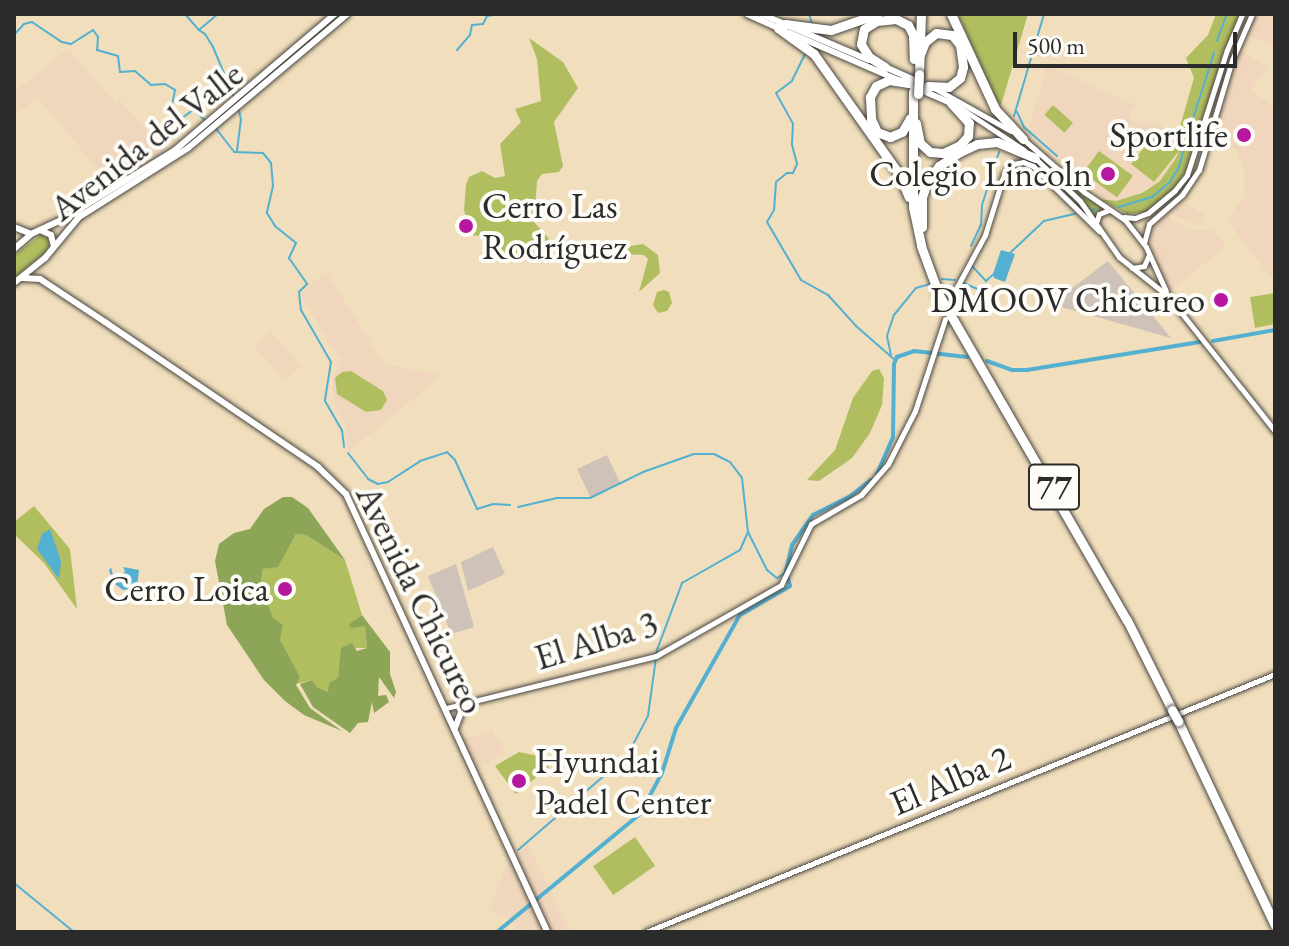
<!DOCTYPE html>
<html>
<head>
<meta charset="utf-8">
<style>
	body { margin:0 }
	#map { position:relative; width:1289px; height:946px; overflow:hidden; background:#f0debc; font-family:"EB Garamond",serif }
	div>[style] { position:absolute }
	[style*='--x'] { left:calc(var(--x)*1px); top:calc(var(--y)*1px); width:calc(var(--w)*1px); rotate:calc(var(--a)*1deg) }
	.built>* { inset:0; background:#f0d6bc; transform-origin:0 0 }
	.industrial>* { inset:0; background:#cec2b9; transform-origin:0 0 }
	.green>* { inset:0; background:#b1be60; transform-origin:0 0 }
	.forest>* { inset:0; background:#8ca556 }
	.water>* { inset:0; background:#53b0d1 }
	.stream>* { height:2px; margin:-1px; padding:0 1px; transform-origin:1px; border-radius:1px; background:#53b0d1 }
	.canal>* { height:4px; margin:-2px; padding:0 2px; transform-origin:2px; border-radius:2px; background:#53b0d1 }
	.roads { filter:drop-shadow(0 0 2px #494641) drop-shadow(0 0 2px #494641) }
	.tertiary>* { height:5px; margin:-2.5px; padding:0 2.5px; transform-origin:2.5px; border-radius:2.5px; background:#fff }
	.secondary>* { height:6px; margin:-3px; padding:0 3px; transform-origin:3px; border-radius:3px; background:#fff }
	.motorway>* { height:9px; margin:-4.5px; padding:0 4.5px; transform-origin:4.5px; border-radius:4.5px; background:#fff }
	.bridges { filter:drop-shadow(0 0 2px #494641) drop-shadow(0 0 2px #494641) }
	.motorway-bridge>* { height:9px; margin:-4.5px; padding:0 4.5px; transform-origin:4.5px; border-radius:4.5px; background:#fff }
	.dots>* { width:22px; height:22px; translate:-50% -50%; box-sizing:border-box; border:4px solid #fdfcf7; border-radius:50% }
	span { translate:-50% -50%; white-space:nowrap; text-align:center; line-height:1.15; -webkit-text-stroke:8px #fdfcf7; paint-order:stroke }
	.shield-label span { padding:2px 6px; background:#fdfcf7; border:2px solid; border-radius:6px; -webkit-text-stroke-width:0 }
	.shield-label { font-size:34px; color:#2b2b2b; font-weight:700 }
	.poi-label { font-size:36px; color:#2b2b2b }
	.right { translate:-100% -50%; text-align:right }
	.left { translate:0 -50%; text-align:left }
	.street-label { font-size:36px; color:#2b2b2b }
	.frame { position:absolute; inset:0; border:16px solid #2b2b2b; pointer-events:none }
	.scale { position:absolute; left:1013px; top:32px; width:224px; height:36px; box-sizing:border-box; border:4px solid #2b2b2b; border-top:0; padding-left:10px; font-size:24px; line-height:28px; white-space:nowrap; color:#2b2b2b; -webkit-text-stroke:6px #fdfcf7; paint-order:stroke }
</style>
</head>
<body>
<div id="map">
	<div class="built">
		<div style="clip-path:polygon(1256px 14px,1275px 18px,1275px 47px,1246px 34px)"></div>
		<div style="clip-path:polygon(68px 49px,116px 104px,120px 100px,165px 152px,110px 185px,38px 97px,14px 116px,14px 92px)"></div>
		<div style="clip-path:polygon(1241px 50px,1267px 67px,1251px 90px,1275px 108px,1275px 275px,1269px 275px,1227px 220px,1244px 197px,1244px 168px,1235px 149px,1214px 137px)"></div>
		<div style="clip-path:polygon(1047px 66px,1136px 105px,1129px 114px,1133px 121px,1151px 121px,1182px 137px,1181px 149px,1160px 181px,1131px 197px,1116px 201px,1102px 197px,1029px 127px)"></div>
		<div style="clip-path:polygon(1182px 201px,1206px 216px,1201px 226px,1174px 215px,1171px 212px)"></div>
		<div style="clip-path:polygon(1167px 216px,1188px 230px,1213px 230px,1226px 246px,1170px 292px,1151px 245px,1153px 228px)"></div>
		<div style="clip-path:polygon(326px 272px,384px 364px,439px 375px,437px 380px,348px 452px,347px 425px,337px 412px,333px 394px,333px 377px,341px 361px,300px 294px)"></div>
		<div style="left:270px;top:331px;width:47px;height:22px;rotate:48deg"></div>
		<div style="clip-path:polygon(492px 730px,506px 753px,476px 768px,462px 740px)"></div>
		<div style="clip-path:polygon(527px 843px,571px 932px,518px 932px,510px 918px,489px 909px,511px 856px)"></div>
	</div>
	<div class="industrial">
		<div style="clip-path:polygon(1108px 261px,1171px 338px,1051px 304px)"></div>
		<div style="left:607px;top:455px;width:31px;height:33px;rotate:65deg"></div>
		<div style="clip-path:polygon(493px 547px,505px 574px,468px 591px,461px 562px)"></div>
		<div style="clip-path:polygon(456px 564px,474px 627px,451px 634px,428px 576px)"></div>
	</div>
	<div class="green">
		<div style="clip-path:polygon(958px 14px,1028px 14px,1001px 105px,997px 101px)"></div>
		<div style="clip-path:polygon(1216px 14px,1240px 14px,1223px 53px,1187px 170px,1171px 192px,1147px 212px,1127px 214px,1100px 199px,1116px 201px,1142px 193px,1160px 181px,1176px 158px,1179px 151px,1154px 182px,1131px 164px,1157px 131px,1181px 149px,1179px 130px,1194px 78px,1186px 58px,1208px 35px)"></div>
		<div style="clip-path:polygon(529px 38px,563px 62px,578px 88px,554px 122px,563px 166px,559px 172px,542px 174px,537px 181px,534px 222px,550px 240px,548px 246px,533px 254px,509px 257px,499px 253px,486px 237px,473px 235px,464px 210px,466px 185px,469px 177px,482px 171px,495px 178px,505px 176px,500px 144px,521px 122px,515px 109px,541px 101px,537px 59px)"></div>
		<div style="left:1053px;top:105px;width:27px;height:13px;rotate:42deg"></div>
		<div style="clip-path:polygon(1010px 131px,1103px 208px,1095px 218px,1063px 178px,1008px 135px)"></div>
		<div style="left:1099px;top:151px;width:42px;height:27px;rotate:36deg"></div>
		<div style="clip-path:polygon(42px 234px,50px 241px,47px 251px,14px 278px,14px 255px)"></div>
		<div style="clip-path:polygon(643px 244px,658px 255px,660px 273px,639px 292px,648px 259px,644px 255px,622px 254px,631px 246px)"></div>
		<div style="clip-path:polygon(664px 290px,669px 292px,672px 303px,667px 311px,658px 313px,653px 305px,657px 292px)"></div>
		<div style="clip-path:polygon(1275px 293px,1275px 324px,1255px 328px,1250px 297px)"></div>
		<div style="clip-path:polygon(879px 369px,884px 378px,882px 405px,870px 433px,852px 458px,819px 481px,807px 480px,835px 450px,853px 398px,872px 371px)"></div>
		<div style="clip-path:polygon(351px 371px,383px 391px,387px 400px,381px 410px,366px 412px,337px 394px,335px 378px,342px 372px)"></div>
		<div style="clip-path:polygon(34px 506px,70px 549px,77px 609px,44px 563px,14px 534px,14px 522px)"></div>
		<div style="clip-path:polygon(296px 534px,306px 535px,345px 560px,362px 615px,349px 624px,365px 625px,367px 648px,342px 648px,338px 679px,328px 692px,317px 687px,312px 680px,296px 684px,260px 586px,263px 569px,278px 566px)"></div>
		<div style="clip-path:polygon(519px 752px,538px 756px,549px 767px,516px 794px,495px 766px)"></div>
		<div style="left:635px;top:837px;width:35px;height:51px;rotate:55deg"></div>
	</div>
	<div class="forest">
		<div style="clip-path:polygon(283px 497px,292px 497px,308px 508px,345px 560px,306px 535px,296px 534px,278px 567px,263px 569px,260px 586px,273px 618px,283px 625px,280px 640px,300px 677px,296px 685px,310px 708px,342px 731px,304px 715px,285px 701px,264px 680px,227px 625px,215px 561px,219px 544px,234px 533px,250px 529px,264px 509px)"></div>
		<div style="clip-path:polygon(362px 615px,390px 652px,390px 674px,396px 692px,394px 698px,379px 677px,378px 696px,386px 695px,389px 702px,374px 713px,372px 702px,368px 722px,358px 723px,350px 733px,313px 707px,300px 684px,312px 680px,317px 687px,328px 692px,329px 683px,338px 678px,341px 648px,352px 643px,357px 651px,367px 648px,365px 626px,351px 628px,349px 624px)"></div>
	</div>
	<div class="water">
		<div style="clip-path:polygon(1001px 250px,1015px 254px,1005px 282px,994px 278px,993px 274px)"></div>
		<div style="clip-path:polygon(50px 529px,61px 561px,59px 579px,37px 549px,42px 534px)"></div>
		<div style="clip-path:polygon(111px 567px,113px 575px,121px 577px,125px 571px,123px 567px,139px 570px,137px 588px,123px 590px,115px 584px,109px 571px)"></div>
	</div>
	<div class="stream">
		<div style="--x:185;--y:14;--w:21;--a:49"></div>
		<div style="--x:218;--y:14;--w:25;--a:140"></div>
		<div style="--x:199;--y:30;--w:7;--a:34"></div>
		<div style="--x:205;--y:34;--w:15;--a:58"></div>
		<div style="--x:213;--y:47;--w:54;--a:67.2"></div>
		<div style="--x:809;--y:14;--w:10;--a:73"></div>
		<div style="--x:14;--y:35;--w:15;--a:-48"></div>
		<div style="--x:24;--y:24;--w:8;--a:-14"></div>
		<div style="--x:32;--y:22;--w:36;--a:34"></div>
		<div style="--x:62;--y:42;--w:9;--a:13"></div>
		<div style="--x:71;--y:44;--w:26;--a:-32"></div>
		<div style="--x:93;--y:30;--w:9;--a:54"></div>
		<div style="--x:98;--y:37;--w:13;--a:94"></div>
		<div style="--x:97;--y:50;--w:22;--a:16"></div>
		<div style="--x:118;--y:56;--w:16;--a:83"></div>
		<div style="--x:120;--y:72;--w:15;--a:-4"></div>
		<div style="--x:135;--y:71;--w:21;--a:41"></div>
		<div style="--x:151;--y:85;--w:14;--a:-4"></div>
		<div style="--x:165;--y:84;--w:12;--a:31"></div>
		<div style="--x:175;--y:90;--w:16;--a:101"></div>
		<div style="--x:172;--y:106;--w:17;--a:80"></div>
		<div style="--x:175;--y:123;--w:22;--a:-36"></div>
		<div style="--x:193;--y:110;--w:17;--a:40"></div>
		<div style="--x:1217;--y:41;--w:29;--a:-70"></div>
		<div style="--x:457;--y:50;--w:20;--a:-49"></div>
		<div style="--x:470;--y:35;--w:10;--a:-79"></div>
		<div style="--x:472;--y:25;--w:11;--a:-5"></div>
		<div style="--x:483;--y:24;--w:9;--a:-63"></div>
		<div style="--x:487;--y:16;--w:12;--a:-9"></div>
		<div style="--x:805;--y:54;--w:30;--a:116"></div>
		<div style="--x:792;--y:81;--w:20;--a:143"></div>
		<div style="--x:776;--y:93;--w:35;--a:61"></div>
		<div style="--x:793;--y:124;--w:21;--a:93"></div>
		<div style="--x:792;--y:145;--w:20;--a:75"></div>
		<div style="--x:797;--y:164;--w:10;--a:114"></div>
		<div style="--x:793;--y:173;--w:6;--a:180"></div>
		<div style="--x:787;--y:173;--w:14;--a:141"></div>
		<div style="--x:776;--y:182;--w:28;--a:94"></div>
		<div style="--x:774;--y:210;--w:14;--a:120"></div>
		<div style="--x:767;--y:222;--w:67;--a:59.6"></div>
		<div style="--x:801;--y:280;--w:31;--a:29"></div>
		<div style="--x:828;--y:295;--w:42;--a:47.9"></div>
		<div style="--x:856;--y:326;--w:52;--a:41.1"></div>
		<div style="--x:1017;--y:112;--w:17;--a:65"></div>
		<div style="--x:1024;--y:127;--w:44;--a:41.3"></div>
		<div style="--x:1014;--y:116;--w:106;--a:-73.6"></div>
		<div style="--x:214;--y:126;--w:33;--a:52"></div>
		<div style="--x:234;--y:152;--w:29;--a:2"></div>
		<div style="--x:263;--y:153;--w:13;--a:51"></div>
		<div style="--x:271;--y:163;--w:23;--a:85"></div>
		<div style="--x:273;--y:186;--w:28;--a:103"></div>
		<div style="--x:267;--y:213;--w:15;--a:58"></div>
		<div style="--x:275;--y:226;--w:27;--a:39"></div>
		<div style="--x:296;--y:243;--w:17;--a:115"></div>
		<div style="--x:289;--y:258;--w:32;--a:55"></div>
		<div style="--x:307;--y:284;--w:11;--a:135"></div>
		<div style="--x:299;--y:292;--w:18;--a:84"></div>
		<div style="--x:301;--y:310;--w:60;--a:60"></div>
		<div style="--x:331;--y:362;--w:39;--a:99"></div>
		<div style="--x:325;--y:401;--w:34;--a:60"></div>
		<div style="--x:342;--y:430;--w:17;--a:83"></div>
		<div style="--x:1189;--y:131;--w:82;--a:-72.2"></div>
		<div style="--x:237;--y:151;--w:31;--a:-83"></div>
		<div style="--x:241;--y:120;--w:14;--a:-102"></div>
		<div style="--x:1119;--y:207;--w:34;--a:-17"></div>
		<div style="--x:1152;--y:197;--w:23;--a:-40"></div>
		<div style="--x:1170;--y:182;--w:17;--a:-59"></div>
		<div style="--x:1179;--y:167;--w:31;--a:-75"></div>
		<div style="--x:1092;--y:210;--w:3;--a:-18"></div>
		<div style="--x:971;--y:246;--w:23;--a:-65"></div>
		<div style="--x:981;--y:225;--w:20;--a:-87"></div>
		<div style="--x:982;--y:205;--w:56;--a:-72.2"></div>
		<div style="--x:1010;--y:253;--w:47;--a:-43.3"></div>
		<div style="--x:1044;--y:221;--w:32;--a:-13"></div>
		<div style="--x:972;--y:266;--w:21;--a:47"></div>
		<div style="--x:942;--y:279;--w:13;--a:4"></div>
		<div style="--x:987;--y:280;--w:9;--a:-41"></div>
		<div style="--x:961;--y:282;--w:21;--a:23"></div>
		<div style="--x:980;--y:290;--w:6;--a:-59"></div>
		<div style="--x:891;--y:355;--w:19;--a:-102"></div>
		<div style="--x:887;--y:336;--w:22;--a:-72"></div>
		<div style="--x:894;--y:315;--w:35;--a:-51"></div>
		<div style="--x:916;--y:288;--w:15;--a:-16"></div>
		<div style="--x:348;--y:453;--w:33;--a:52"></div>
		<div style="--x:368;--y:479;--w:11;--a:27"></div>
		<div style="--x:378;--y:484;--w:10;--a:-11"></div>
		<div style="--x:388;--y:482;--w:38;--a:-33"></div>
		<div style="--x:420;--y:461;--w:28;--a:-18"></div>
		<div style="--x:447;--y:452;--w:11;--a:45"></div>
		<div style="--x:455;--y:460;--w:54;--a:65.8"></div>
		<div style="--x:477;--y:509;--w:17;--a:-17"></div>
		<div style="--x:493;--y:504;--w:17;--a:3"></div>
		<div style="--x:518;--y:507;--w:39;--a:-13"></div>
		<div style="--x:556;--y:498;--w:34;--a:0"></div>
		<div style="--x:590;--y:498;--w:59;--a:-26.1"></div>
		<div style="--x:643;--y:472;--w:54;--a:-19.4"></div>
		<div style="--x:694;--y:454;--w:20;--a:0"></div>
		<div style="--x:714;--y:454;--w:18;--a:27"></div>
		<div style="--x:730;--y:462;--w:20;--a:53"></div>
		<div style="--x:742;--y:478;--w:54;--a:83.7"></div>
		<div style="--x:748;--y:532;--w:42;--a:63.4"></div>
		<div style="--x:767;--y:570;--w:13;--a:39"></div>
		<div style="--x:777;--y:578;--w:9;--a:-32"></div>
		<div style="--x:518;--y:850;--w:144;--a:-40.8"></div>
		<div style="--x:627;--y:756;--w:45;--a:-62.3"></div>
		<div style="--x:648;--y:716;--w:67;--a:-82.2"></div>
		<div style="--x:657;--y:650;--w:72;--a:-69.5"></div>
		<div style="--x:682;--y:583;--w:67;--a:-29.6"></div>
		<div style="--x:740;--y:550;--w:20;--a:-66"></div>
		<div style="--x:14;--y:883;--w:77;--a:39.2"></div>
	</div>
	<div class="canal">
		<div style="--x:1213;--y:341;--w:63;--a:-10.1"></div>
		<div style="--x:987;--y:361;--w:27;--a:20"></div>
		<div style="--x:1012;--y:370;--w:15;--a:0"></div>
		<div style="--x:1027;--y:370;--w:175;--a:-9.2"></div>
		<div style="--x:877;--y:474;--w:40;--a:-66.6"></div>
		<div style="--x:893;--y:437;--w:73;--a:-89.2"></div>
		<div style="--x:894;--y:364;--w:8;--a:-67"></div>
		<div style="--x:897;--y:357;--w:18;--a:-19"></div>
		<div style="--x:914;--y:351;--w:53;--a:6.5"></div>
		<div style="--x:497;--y:932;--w:185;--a:-39.5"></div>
		<div style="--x:640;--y:814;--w:47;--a:-61.8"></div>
		<div style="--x:662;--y:773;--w:47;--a:-72.7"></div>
		<div style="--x:676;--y:728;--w:130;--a:-60.5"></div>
		<div style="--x:740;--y:615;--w:58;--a:-30.1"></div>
		<div style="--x:790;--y:586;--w:16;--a:-105"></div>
		<div style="--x:786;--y:571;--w:27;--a:-77"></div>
		<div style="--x:792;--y:545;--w:37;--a:-55"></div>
		<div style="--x:813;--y:515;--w:40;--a:-26.6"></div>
		<div style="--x:849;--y:497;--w:28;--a:-38"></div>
	</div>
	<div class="roads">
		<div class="tertiary">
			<div style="--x:936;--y:89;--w:86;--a:29.2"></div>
			<div style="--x:959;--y:107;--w:78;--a:33.5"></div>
			<div style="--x:1023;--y:139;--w:81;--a:41"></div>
			<div style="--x:1084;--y:192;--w:50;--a:34.3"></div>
			<div style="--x:1125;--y:220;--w:34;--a:52"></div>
			<div style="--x:1146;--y:247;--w:48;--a:65.6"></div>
			<div style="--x:1035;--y:158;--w:62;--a:43.7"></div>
			<div style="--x:1080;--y:201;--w:68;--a:55.1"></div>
			<div style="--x:1119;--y:257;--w:63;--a:38.5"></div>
			<div style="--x:1168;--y:296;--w:117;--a:51.6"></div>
			<div style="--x:1124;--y:217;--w:11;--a:5"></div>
			<div style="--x:1135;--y:218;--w:14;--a:-21"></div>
			<div style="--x:1148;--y:213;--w:35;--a:-40"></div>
			<div style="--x:1175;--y:190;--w:19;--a:-51"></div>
			<div style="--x:1187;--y:175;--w:131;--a:-72.3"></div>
			<div style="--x:1227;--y:50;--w:39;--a:-67"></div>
			<div style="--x:1096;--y:223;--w:9;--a:-72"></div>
			<div style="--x:1099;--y:214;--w:11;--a:-22"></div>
			<div style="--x:1144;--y:243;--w:20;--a:-75"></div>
			<div style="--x:1149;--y:224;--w:44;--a:-41.3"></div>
			<div style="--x:1182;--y:195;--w:30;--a:-56"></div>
			<div style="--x:1199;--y:170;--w:115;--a:-73.3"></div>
			<div style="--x:1232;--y:60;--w:50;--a:-66.5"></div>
			<div style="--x:1132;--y:268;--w:12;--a:-9"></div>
			<div style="--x:1144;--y:266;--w:12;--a:-66"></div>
			<div style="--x:951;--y:298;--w:72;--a:-61.6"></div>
			<div style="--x:985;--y:235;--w:64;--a:-72.7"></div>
			<div style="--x:1004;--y:174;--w:13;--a:-48"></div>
			<div style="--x:1013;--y:164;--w:10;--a:-11"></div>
			<div style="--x:1023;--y:162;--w:11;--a:22"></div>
			<div style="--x:1033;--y:166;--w:93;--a:44.6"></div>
			<div style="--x:1241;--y:388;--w:55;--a:51.7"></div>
			<div style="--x:446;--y:708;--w:216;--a:-13.9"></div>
			<div style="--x:656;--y:656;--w:144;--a:-29.6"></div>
			<div style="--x:781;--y:585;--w:68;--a:-63.8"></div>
			<div style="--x:811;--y:524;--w:58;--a:-30.1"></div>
			<div style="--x:861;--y:495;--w:41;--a:-48.9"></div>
			<div style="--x:888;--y:464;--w:59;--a:-63"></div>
			<div style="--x:915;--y:411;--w:97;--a:-71.9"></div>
			<div style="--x:646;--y:932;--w:680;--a:-22.3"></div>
		</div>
		<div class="secondary">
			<div style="--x:747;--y:14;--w:36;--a:24"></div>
			<div style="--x:761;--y:14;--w:117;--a:23.1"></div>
			<div style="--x:790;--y:33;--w:176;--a:23.5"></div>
			<div style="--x:883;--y:66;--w:42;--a:24.1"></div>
			<div style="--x:14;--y:227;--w:18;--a:22"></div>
			<div style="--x:40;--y:230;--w:12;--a:24"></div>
			<div style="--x:51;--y:235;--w:11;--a:75"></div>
			<div style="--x:14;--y:249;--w:23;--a:-41"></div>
			<div style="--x:31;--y:234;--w:38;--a:-25"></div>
			<div style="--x:65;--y:218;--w:129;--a:-31.7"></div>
			<div style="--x:175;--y:150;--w:210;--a:-40.4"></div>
			<div style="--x:23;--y:278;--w:17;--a:3"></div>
			<div style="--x:40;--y:279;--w:78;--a:33.5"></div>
			<div style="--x:105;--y:322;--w:258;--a:34.2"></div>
			<div style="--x:318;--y:467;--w:39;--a:44"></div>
			<div style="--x:346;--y:494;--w:482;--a:65.3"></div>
			<div style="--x:14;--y:283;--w:40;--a:-39"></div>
			<div style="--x:45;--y:258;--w:53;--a:-50.3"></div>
			<div style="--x:79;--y:217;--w:129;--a:-32.3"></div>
			<div style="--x:188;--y:148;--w:208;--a:-40.1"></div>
			<div style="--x:455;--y:728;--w:26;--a:-69"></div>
		</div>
		<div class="motorway">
			<div style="--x:951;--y:14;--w:105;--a:65.1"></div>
			<div style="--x:995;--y:109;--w:41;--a:47"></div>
			<div style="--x:785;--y:24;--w:46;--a:7.4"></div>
			<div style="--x:831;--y:30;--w:49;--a:-19.2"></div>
			<div style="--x:778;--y:28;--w:44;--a:35.8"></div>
			<div style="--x:814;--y:54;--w:147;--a:54.7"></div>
			<div style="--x:899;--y:174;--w:25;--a:67"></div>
			<div style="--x:919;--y:57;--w:16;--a:-68"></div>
			<div style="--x:925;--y:42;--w:14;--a:-39"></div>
			<div style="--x:936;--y:33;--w:16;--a:7"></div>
			<div style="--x:952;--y:35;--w:13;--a:51"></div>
			<div style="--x:960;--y:45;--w:22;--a:82"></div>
			<div style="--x:963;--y:67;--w:11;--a:105"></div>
			<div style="--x:960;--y:78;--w:14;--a:141"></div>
			<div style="--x:949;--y:87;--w:21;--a:-177"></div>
			<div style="--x:885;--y:67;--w:19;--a:-148"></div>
			<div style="--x:869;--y:57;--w:15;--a:-122"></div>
			<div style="--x:861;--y:44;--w:15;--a:-79"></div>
			<div style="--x:864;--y:29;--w:15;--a:-32"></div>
			<div style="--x:877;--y:21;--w:19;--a:-6"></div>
			<div style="--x:896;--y:19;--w:13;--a:27"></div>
			<div style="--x:908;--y:25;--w:11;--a:63"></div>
			<div style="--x:913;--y:35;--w:24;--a:88"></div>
			<div style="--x:919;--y:74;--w:60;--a:-88.1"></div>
			<div style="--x:908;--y:83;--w:19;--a:-171"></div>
			<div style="--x:889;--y:80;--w:14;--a:155"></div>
			<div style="--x:876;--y:86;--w:13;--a:119"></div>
			<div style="--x:870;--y:97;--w:22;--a:87"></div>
			<div style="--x:871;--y:119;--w:14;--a:65"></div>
			<div style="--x:877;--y:132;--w:14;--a:21"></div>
			<div style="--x:890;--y:137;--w:13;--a:-23"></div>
			<div style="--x:902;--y:132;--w:16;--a:-60"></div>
			<div style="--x:913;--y:92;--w:115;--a:90"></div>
			<div style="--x:913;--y:207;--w:40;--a:78"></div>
			<div style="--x:921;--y:246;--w:52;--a:69.8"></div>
			<div style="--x:939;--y:295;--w:375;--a:60"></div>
			<div style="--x:1127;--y:620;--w:101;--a:63.4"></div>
			<div style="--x:916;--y:123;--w:20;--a:79"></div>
			<div style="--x:920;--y:143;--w:13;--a:42"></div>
			<div style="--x:930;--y:152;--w:13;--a:4"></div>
			<div style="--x:943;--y:153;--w:19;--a:-25"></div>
			<div style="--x:960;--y:145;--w:12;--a:-48"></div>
			<div style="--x:968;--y:136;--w:13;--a:-86"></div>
			<div style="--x:969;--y:123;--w:27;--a:-132"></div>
			<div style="--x:922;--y:227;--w:30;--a:-90"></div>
			<div style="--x:922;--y:197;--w:18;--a:-71"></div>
			<div style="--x:928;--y:180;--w:18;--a:-52"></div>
			<div style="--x:939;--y:166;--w:25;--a:-34"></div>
			<div style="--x:960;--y:152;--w:19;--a:-25"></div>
			<div style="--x:977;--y:144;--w:20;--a:-6"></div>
			<div style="--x:997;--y:142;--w:41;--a:22.8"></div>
			<div style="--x:1178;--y:721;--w:226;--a:64.6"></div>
		</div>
	</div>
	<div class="bridges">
		<div class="motorway-bridge">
			<div style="--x:918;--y:94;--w:20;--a:-87"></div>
			<div style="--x:1172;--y:710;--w:13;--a:61"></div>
		</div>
	</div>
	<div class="dots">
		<div style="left:1244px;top:135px;background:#b5179e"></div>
		<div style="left:1108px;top:174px;background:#b5179e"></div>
		<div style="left:466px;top:226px;background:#b5179e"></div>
		<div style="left:1221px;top:300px;background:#b5179e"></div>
		<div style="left:285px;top:589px;background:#b5179e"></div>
		<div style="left:519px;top:781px;background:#b5179e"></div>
	</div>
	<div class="shield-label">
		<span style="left:1054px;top:487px">77</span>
	</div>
	<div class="poi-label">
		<span class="right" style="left:1228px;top:135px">Sportlife</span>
		<span class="right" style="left:1092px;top:174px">Colegio Lincoln</span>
		<span class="left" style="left:482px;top:226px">Cerro Las<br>Rodríguez</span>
		<span class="right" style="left:1205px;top:300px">DMOOV Chicureo</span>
		<span class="right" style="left:269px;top:589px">Cerro Loica</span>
		<span class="left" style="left:535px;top:781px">Hyundai<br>Padel Center</span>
	</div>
	<div class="street-label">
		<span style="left:146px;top:141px;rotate:-38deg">Avenida del Valle</span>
		<span style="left:421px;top:599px;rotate:64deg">Avenida Chicureo</span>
		<span style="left:596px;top:640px;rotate:-17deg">El Alba 3</span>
		<span style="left:950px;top:780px;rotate:-23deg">El Alba 2</span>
	</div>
	<div class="frame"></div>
	<div class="scale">500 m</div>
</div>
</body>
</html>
